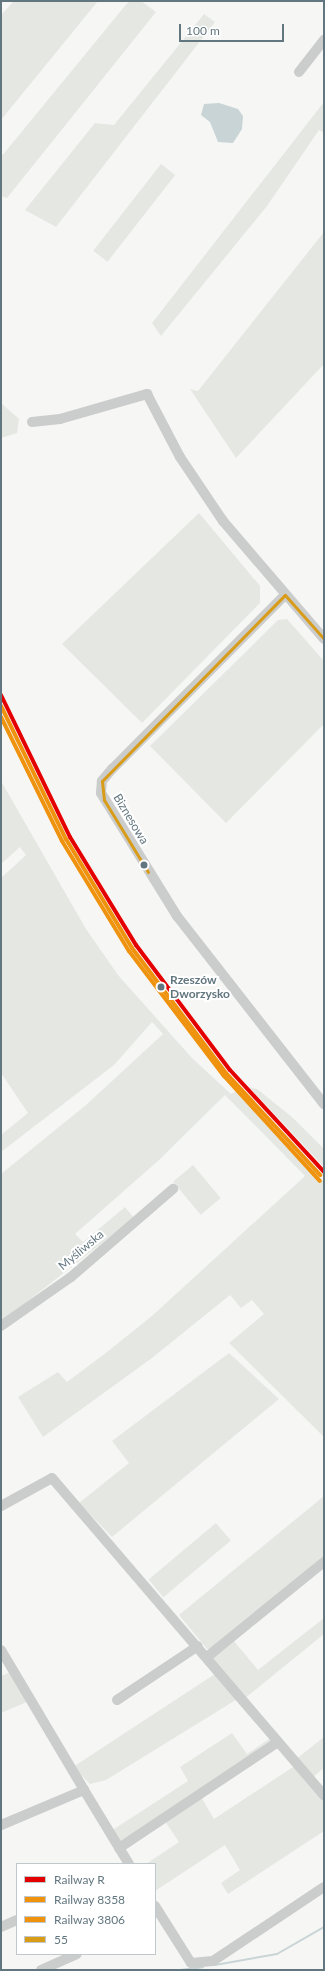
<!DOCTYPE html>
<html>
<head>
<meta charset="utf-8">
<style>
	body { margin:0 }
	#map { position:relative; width:325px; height:1971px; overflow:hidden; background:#f6f6f5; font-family:Lato,sans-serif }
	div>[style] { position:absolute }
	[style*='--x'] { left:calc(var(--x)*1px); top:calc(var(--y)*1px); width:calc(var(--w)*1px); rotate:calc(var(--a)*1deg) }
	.green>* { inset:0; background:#e5e8e2; transform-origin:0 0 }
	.water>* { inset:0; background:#c8d4d5 }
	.stream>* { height:2px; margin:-1px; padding:0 1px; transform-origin:1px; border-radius:1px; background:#c8d4d5 }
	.minor>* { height:10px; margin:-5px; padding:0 5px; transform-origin:5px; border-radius:5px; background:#cbcccc }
	.bus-1>* { height:3px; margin:-1.5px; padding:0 1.5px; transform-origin:1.5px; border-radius:1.5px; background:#d99c19 }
	.rail-1>* { height:4px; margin:-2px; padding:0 2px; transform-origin:2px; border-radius:2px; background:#e50000 }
	.rail-2>* { height:4px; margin:-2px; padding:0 2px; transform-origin:2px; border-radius:2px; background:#ef920d }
	.rail-3>* { height:4px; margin:-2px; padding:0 2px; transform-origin:2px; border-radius:2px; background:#ef920d }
	.dots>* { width:11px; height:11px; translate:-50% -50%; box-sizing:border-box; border:2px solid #fff; border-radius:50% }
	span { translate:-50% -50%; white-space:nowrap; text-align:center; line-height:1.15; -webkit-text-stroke:4px #fff; paint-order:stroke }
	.street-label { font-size:12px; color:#62767f }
	.stop-label { font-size:12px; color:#62767f; font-weight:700 }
	.left { translate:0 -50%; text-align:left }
	.frame { position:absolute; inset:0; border:2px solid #62767f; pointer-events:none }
	.legend { position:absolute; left:16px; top:1863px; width:140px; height:92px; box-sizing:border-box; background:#fff; border:1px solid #c0c8cc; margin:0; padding:5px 7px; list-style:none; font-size:12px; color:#62767f }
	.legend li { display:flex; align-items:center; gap:8px; height:20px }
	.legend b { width:20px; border:1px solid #c0c8cc }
	.scale { position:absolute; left:179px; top:24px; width:105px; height:18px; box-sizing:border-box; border:2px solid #62767f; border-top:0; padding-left:5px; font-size:12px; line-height:14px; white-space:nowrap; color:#62767f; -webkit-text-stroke:3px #fff; paint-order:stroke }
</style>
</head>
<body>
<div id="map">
	<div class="green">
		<div style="clip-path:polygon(14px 1px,98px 1px,1px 120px,1px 15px)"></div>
		<div style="clip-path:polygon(129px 1px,141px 1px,156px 12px,7px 198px,1px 196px,1px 157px)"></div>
		<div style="clip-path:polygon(204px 14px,215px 22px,56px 227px,25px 210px,95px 123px,114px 125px)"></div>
		<div style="clip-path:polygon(324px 102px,324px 133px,319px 130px,267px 206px,161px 336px,152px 323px)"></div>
		<div style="left:161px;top:164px;width:18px;height:110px;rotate:38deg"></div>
		<div style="clip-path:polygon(324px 232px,324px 364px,236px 458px,190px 389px,198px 391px)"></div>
		<div style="clip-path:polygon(1px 403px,19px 419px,17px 433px,1px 438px)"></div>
		<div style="clip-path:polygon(199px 513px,260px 586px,260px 603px,142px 723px,62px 644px)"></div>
		<div style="clip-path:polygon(287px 619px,324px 661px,324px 724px,226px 823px,150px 746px,278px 620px)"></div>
		<div style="clip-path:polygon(1px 781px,86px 929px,118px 975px,192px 1058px,231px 1094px,238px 1090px,324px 1182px,324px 1437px,229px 1343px,264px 1314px,252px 1300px,241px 1308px,230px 1295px,152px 1358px,43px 1437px,18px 1397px,58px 1372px,67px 1382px,107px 1352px,153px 1315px,305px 1176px,225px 1095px,159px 1160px,75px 1234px,83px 1242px,125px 1207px,134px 1218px,1px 1322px,1px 1174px,86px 1105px,163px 1034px,152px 1022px,114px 1065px,1px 1152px,1px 1135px,28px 1113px,1px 1073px,1px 878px,26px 855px,20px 847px,1px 864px)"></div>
		<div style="clip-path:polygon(249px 1087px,257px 1089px,292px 1117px,324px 1149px,324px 1167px)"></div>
		<div style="left:193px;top:1165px;width:43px;height:26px;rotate:50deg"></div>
		<div style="clip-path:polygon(229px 1353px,279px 1399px,112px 1537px,79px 1503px,129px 1463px,112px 1441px)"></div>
		<div style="clip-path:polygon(324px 1496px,324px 1556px,212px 1649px,207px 1649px,179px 1615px)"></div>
		<div style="left:216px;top:1523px;width:23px;height:88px;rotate:50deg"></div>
		<div style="clip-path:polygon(324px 1618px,324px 1634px,244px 1699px,212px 1657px,233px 1640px,258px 1670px)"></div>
		<div style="clip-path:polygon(11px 1672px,27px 1702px,1px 1713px,1px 1676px)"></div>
		<div style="clip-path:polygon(218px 1672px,239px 1698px,106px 1780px,90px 1784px,73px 1767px)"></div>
		<div style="clip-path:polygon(232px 1733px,247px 1754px,272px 1737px,275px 1742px,120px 1841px,111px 1831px,188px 1781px,180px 1767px)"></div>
		<div style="clip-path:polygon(324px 1737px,324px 1768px,312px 1778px,295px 1760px)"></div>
		<div style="clip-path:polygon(296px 1765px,324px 1797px,324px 1831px,228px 1894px,221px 1883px,240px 1870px,225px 1845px,155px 1891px,155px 1864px,146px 1864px,179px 1842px,164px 1820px,201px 1797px,214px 1819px)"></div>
	</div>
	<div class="water">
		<div style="clip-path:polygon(219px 103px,238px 109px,243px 116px,242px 129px,233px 143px,218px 142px,210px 122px,201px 115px,204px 104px)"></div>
	</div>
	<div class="stream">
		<div style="--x:215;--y:1965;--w:63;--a:-10.1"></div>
		<div style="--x:277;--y:1954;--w:54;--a:-29.9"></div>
		<div style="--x:180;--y:1970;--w:23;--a:-7"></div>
	</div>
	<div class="minor">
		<div style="--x:299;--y:72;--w:41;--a:-52"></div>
		<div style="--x:32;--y:422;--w:28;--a:-6"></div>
		<div style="--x:60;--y:419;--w:91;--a:-16"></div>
		<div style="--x:147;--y:394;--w:71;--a:62.4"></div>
		<div style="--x:180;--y:457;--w:77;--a:56.1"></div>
		<div style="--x:223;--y:521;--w:155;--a:49.4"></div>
		<div style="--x:285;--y:595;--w:245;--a:134.8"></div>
		<div style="--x:112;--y:769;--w:16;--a:130"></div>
		<div style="--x:102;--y:781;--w:12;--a:95"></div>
		<div style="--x:101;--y:793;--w:145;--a:58.3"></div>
		<div style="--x:177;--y:916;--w:239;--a:52"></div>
		<div style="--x:1;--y:1326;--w:85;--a:-35"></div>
		<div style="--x:71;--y:1277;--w:135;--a:-40.8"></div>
		<div style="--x:1;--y:1506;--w:58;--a:-28.8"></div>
		<div style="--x:52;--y:1478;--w:418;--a:49.4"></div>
		<div style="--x:1;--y:1650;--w:163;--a:59.3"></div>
		<div style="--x:84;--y:1790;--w:90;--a:157.1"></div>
		<div style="--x:207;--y:1657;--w:151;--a:-39.1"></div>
		<div style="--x:117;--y:1700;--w:97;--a:-33.7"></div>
		<div style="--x:84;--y:1790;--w:87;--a:58.7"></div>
		<div style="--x:119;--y:1848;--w:191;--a:-33.7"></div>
		<div style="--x:155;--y:1906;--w:67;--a:57.7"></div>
		<div style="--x:191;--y:1963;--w:22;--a:-5"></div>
		<div style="--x:213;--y:1961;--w:133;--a:-33.7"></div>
		<div style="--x:1;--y:1927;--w:17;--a:-24"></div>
		<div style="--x:41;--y:1970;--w:39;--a:-24"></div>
	</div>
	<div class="bus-1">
		<div style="--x:285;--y:595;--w:59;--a:48.4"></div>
		<div style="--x:148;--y:872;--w:84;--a:-121.4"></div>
		<div style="--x:104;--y:800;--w:19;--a:-96"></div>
		<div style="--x:102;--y:781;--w:261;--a:-45.5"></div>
	</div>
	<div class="rail-1">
		<div style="--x:1;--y:695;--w:158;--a:64.1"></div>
		<div style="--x:70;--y:837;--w:127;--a:58.6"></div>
		<div style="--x:136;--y:945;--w:156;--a:53.1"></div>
		<div style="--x:230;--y:1070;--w:139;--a:47.3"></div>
	</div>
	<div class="rail-2">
		<div style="--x:1;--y:706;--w:148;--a:64"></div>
		<div style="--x:66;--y:839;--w:127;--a:58.8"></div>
		<div style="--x:132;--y:948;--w:156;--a:53.1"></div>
		<div style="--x:226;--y:1073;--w:139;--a:47.3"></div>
	</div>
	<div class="rail-3">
		<div style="--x:1;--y:717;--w:138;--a:63.8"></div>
		<div style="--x:62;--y:841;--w:129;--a:58.7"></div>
		<div style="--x:129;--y:951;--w:157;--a:52.8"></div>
		<div style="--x:224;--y:1076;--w:142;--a:47.6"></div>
	</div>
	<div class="dots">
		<div style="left:144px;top:865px;background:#62767f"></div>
		<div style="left:161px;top:987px;background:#62767f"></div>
	</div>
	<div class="street-label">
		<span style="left:131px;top:819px;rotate:59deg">Biznesowa</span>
		<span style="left:81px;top:1250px;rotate:-40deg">Myśliwska</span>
	</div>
	<div class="stop-label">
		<span class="left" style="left:170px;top:987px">Rzeszów<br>Dworzysko</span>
	</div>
	<div class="frame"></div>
	<ul class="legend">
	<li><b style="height:5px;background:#e50000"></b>Railway R</li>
	<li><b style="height:5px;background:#ef920d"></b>Railway 8358</li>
	<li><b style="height:5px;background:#ef920d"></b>Railway 3806</li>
	<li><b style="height:5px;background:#d99c19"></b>55</li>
	</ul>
	<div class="scale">100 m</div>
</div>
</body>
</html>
